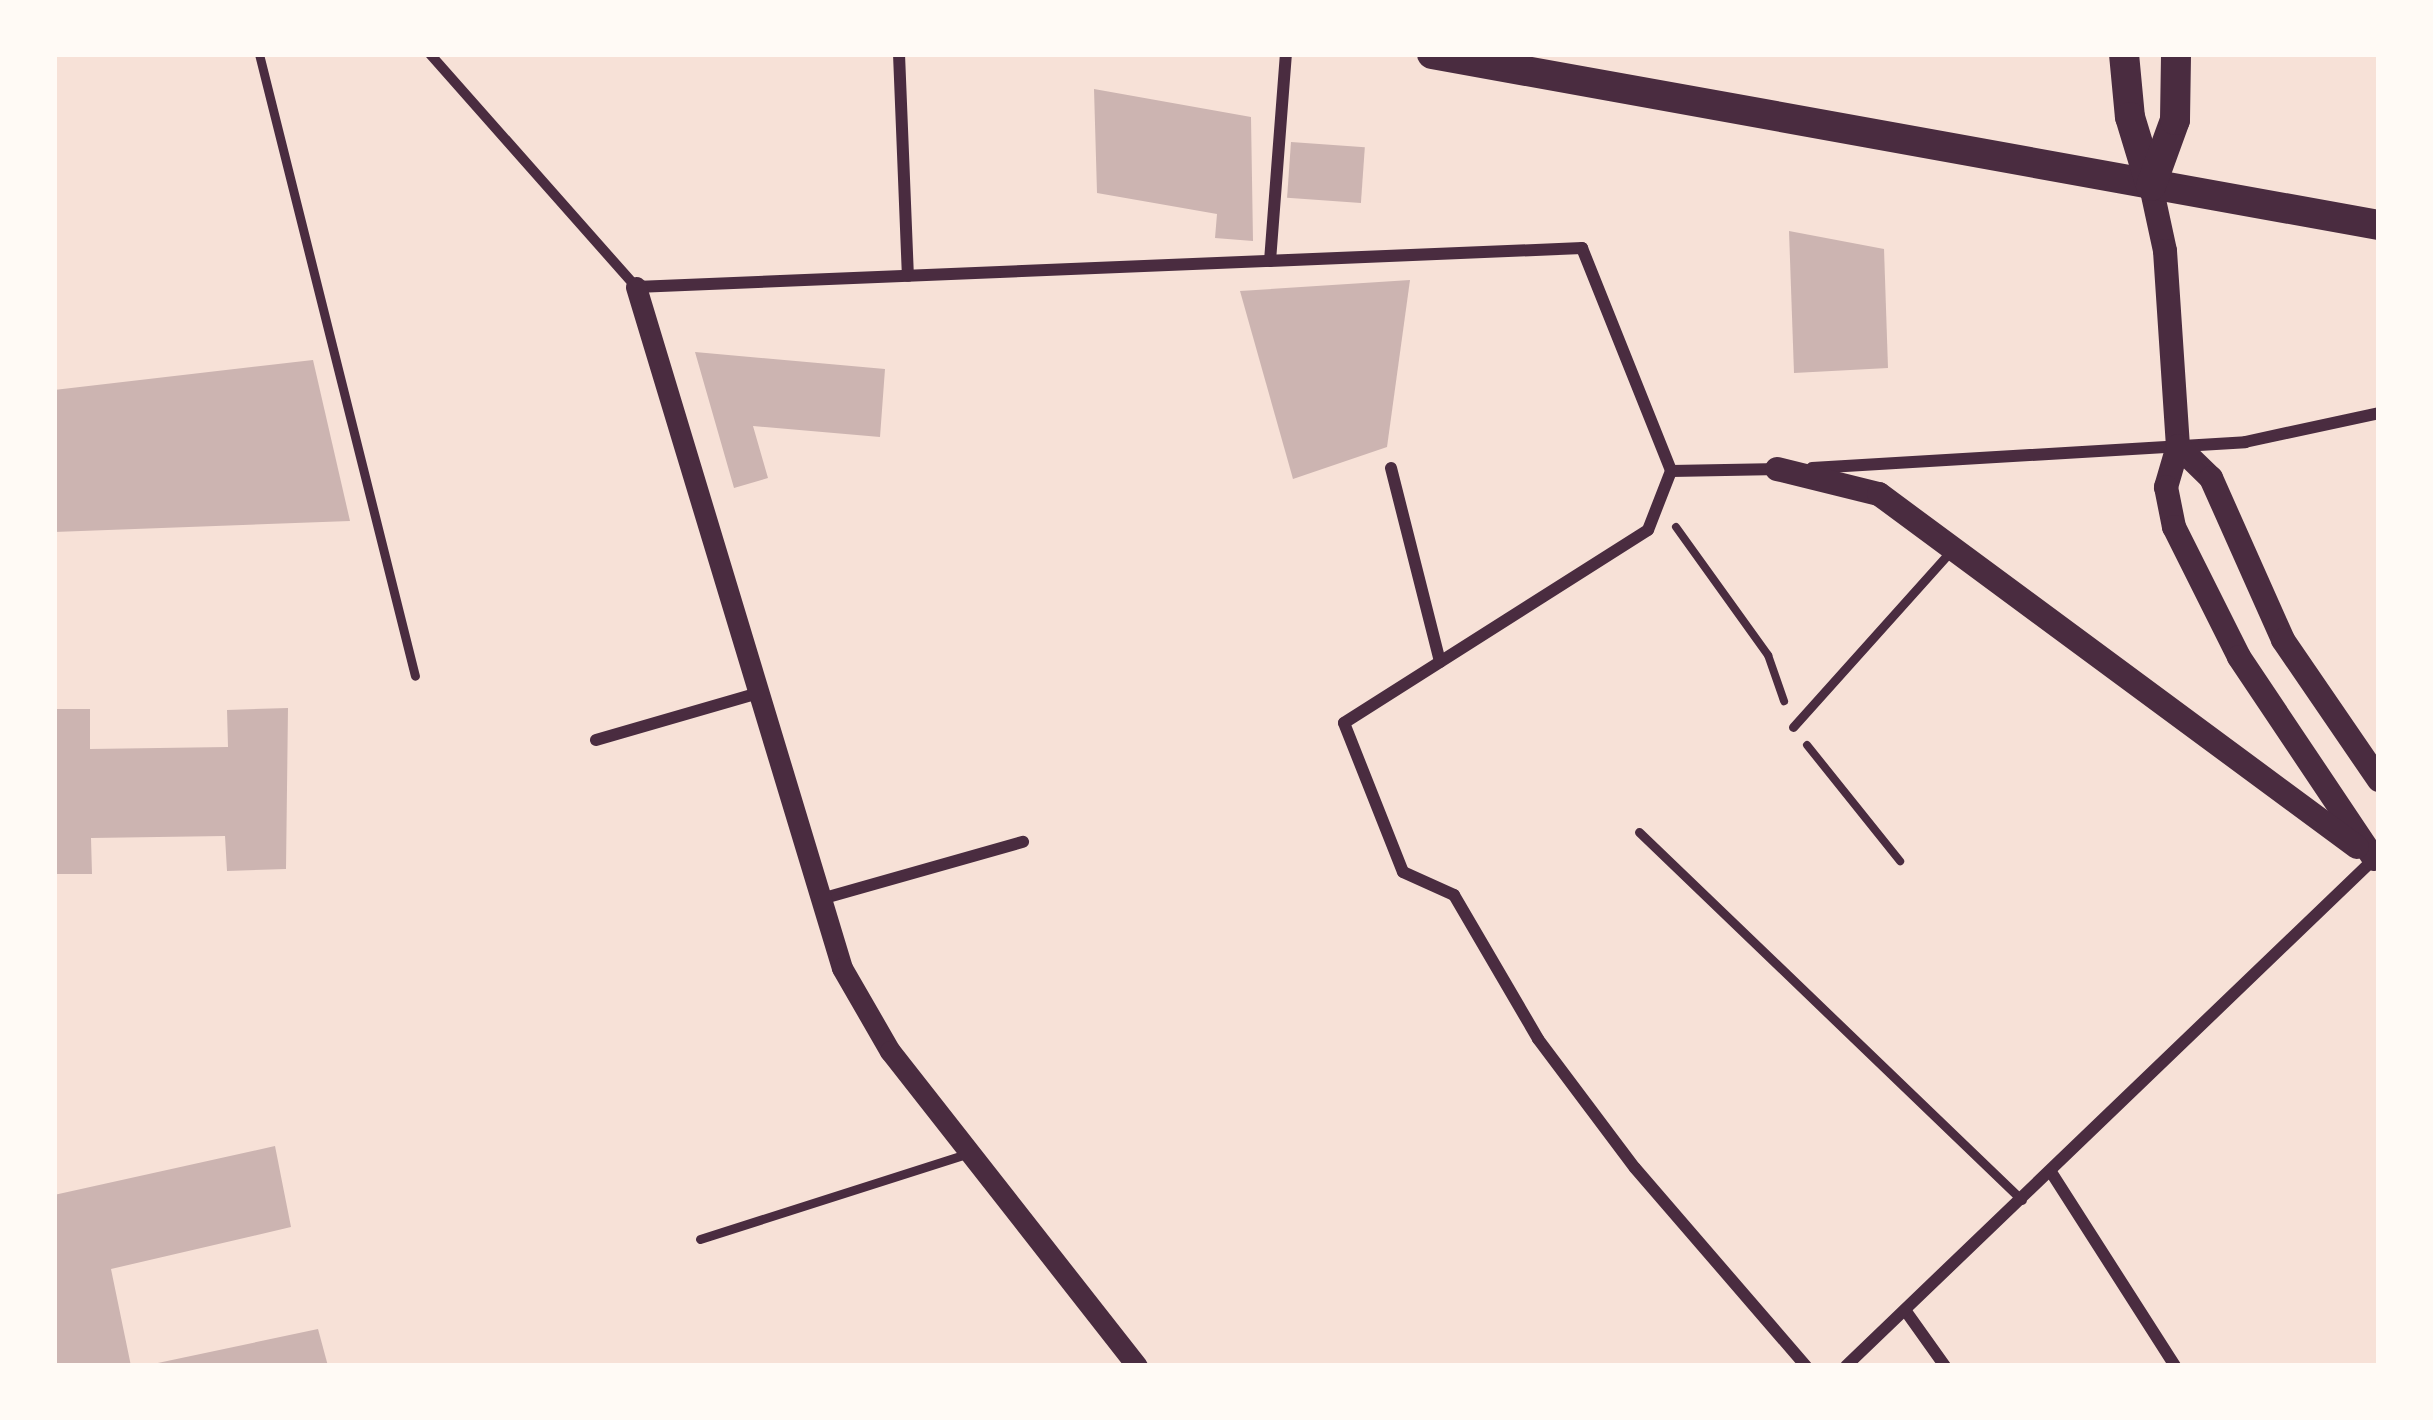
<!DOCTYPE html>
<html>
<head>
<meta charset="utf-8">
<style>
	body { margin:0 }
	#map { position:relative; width:2433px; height:1420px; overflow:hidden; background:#f7e1d7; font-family:Mulish,sans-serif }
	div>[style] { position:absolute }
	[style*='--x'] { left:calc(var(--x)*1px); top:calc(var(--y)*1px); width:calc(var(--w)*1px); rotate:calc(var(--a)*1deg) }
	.building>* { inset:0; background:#ccb4b1; transform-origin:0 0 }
	.path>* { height:8px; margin:-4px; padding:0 4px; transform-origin:4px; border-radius:4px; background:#4a2c40 }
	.service>* { height:9px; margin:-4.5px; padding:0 4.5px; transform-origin:4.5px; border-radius:4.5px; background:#4a2c40 }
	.pedestrian>* { height:10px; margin:-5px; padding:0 5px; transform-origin:5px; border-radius:5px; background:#4a2c40 }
	.minor>* { height:12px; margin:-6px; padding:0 6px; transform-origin:6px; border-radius:6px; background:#4a2c40 }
	.tertiary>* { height:21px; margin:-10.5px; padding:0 10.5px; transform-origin:10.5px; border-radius:10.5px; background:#4a2c40 }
	.secondary>* { height:24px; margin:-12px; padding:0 12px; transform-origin:12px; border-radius:12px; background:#4a2c40 }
	.primary>* { height:30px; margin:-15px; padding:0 15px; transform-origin:15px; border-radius:15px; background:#4a2c40 }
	span { translate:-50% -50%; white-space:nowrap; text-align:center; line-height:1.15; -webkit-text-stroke:9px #fffaf5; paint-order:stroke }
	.frame { position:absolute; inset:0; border:57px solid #fffaf5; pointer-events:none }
</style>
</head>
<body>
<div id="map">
	<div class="building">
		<div style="clip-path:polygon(1094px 89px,1251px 117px,1253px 241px,1215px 238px,1217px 214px,1097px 193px)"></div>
		<div style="left:1291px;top:142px;width:74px;height:56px;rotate:4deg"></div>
		<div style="clip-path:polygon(1789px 231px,1884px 249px,1888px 368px,1794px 373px)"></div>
		<div style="clip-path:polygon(1410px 280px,1387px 447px,1293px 479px,1240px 291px)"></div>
		<div style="clip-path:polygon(695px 352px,885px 369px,880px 437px,753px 426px,768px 478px,734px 488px)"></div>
		<div style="clip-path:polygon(313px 360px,350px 521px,54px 532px,54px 390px)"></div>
		<div style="clip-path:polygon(288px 708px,286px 869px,227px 871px,225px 836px,91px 838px,92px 874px,54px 874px,54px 709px,90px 709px,90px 749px,228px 747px,227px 710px)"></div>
		<div style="clip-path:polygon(275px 1146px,291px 1227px,111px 1269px,131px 1366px,54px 1366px,54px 1195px)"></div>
		<div style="clip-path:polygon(318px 1329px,328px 1366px,153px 1366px,153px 1364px)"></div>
	</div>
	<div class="path">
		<div style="--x:1676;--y:527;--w:158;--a:54.3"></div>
		<div style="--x:1768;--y:655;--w:49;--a:70.8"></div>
		<div style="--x:1807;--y:745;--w:149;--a:51.3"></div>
	</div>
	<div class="service">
		<div style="--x:259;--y:54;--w:641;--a:75.92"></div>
		<div style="--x:1793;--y:727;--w:235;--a:-48.1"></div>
		<div style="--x:1639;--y:832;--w:531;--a:43.86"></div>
		<div style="--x:700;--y:1239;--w:282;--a:-17.7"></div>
	</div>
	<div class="pedestrian">
		<div style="--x:430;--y:54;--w:311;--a:48.5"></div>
	</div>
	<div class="minor">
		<div style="--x:899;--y:54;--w:222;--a:87.7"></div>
		<div style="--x:1270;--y:261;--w:208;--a:-85.6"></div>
		<div style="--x:636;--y:287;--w:947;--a:-2.36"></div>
		<div style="--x:1582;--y:248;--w:240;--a:68.2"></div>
		<div style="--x:1671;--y:471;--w:109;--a:-1.1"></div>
		<div style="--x:1391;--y:468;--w:200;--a:75.8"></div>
		<div style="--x:1812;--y:468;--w:434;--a:-3.4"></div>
		<div style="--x:2245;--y:442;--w:137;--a:-12.2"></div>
		<div style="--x:1671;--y:471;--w:63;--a:111.3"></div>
		<div style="--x:1648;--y:530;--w:360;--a:147.6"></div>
		<div style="--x:1344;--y:723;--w:160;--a:68.4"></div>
		<div style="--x:1403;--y:872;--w:56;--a:24.3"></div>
		<div style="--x:1454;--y:895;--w:167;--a:59.7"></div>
		<div style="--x:1538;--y:1039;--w:161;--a:53.1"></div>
		<div style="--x:1635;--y:1168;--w:262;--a:49.2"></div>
		<div style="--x:596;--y:740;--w:170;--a:-16.1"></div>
		<div style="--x:821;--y:899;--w:210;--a:-15.8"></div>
		<div style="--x:2051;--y:1172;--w:230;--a:57.4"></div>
		<div style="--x:1905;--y:1310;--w:69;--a:54.5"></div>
		<div style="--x:1846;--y:1366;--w:732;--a:-43.84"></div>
	</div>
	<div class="tertiary">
		<div style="--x:636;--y:287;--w:711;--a:73.17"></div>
		<div style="--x:842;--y:968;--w:96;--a:60"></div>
		<div style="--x:890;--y:1051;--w:400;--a:51.9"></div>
	</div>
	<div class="secondary">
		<div style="--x:2151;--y:186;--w:66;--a:77.8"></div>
		<div style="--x:2165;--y:251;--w:195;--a:86.2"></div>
		<div style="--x:2178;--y:446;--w:43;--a:106.3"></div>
		<div style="--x:2166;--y:487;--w:41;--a:78.7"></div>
		<div style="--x:2174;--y:527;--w:145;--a:63.4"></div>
		<div style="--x:2239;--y:657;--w:243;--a:56.2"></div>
		<div style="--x:2178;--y:446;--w:46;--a:44.1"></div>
		<div style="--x:2211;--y:478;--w:177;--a:66"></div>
		<div style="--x:2283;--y:640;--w:170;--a:55.6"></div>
		<div style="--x:1777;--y:469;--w:105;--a:13.8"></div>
		<div style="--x:1879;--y:494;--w:594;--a:36.45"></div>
	</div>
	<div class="primary">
		<div style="--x:1432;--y:54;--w:962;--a:10.24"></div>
		<div style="--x:2124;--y:54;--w:63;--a:84.6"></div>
		<div style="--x:2130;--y:117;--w:72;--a:73.1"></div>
		<div style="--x:2151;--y:186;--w:70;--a:-70"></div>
		<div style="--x:2175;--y:120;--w:66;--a:-89.1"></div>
	</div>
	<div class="frame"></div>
</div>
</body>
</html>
